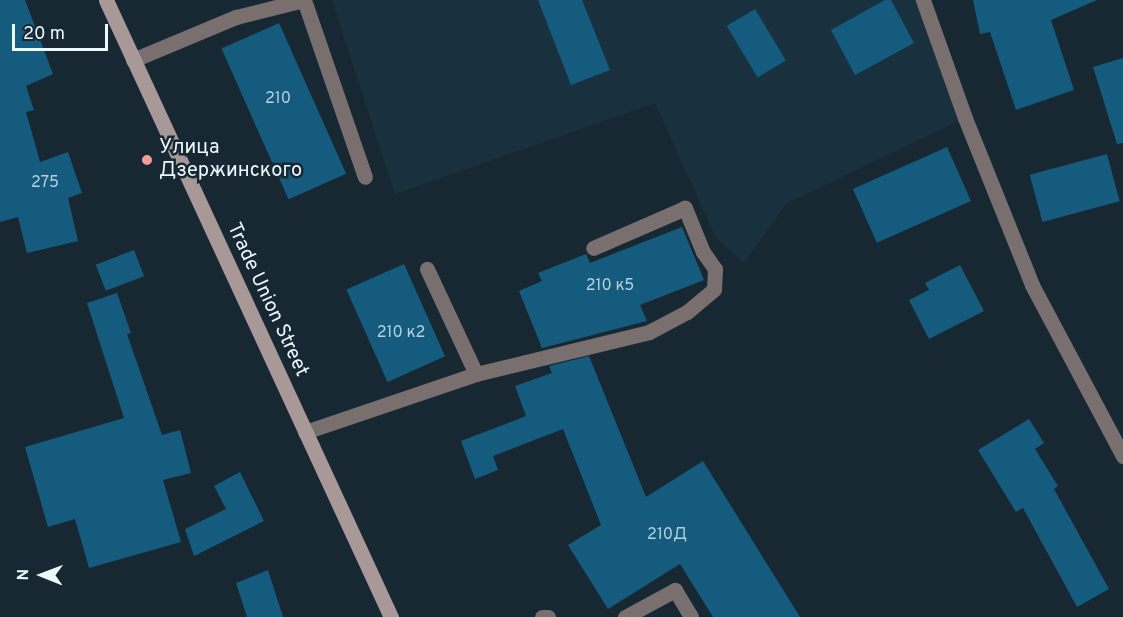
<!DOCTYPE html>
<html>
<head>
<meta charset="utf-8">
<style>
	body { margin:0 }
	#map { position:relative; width:1123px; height:617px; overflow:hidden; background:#172832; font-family:Overpass,sans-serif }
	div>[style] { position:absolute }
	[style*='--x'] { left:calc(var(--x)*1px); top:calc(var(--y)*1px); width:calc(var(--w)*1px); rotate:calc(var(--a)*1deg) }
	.built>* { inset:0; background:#19313f }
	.building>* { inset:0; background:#155b7e; transform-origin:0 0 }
	.lane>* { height:15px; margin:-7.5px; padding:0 7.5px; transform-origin:7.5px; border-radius:7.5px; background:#796f6e }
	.secondary>* { height:15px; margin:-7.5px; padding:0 7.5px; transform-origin:7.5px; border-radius:7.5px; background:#a99898 }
	.dots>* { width:16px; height:16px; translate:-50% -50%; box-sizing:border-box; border:3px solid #172832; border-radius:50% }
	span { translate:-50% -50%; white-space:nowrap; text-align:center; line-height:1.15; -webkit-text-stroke:5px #172832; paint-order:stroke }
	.number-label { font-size:16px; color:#b6d0de }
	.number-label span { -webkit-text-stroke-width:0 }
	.poi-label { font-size:20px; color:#ecf7fe }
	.left { translate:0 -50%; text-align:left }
	.street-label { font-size:20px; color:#ecf7fe }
	.north { position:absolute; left:12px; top:545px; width:60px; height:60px; -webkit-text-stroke:4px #172832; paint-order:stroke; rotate:271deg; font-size:16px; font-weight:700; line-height:24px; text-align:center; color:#ecf7fe }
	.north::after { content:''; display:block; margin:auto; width:21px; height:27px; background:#ecf7fe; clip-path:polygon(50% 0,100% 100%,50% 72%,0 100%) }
	.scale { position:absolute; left:12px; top:24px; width:96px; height:27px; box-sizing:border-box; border:3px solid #ecf7fe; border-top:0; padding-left:8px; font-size:18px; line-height:21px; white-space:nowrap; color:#ecf7fe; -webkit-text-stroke:4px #172832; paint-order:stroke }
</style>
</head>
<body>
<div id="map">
	<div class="built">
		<div style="clip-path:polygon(332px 0,923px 0,965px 118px,787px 203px,744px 263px,716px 238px,655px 103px,395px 194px)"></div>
	</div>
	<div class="building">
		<div style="clip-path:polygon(0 0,25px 0,53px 74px,26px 86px,34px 110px,26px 112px,40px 162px,68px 152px,82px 193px,68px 198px,78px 241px,27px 253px,18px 217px,0 222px)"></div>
		<div style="clip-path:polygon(538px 0,582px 0,610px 70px,571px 85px)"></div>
		<div style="clip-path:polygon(885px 0,891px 0,914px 43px,855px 75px,831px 30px)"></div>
		<div style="clip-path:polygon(973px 0,1097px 0,1051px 20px,1074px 90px,1016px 110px,990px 32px,980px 34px)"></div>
		<div style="left:755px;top:9px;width:60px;height:33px;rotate:59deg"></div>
		<div style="left:279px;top:23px;width:165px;height:63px;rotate:66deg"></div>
		<div style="clip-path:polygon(1123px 58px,1123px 143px,1117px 144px,1093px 67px)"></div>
		<div style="left:947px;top:147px;width:59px;height:103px;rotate:66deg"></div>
		<div style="left:1107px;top:154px;width:49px;height:80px;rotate:75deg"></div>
		<div style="clip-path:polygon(682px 227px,704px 280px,640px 305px,647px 321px,542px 348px,519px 291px,542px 281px,538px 273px,586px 254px,590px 263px)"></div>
		<div style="left:134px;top:250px;width:28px;height:41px;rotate:69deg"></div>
		<div style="left:404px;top:264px;width:101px;height:63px;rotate:66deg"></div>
		<div style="clip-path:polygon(960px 265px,984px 311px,929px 339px,909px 300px,929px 290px,925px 283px)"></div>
		<div style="clip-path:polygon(117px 293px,131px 333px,127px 334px,162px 435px,180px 430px,191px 473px,163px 480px,181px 542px,89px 568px,75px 519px,48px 527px,25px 447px,124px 418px,87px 303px)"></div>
		<div style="clip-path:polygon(589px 356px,646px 497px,703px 461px,800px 617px,713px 617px,680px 564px,608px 609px,568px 545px,601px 525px,563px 429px,493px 456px,498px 470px,475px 479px,461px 441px,526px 416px,515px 386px,552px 373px,549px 366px)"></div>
		<div style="clip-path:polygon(1029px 419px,1044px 443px,1035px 449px,1058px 486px,1054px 489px,1109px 589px,1077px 607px,1023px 508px,1016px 512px,978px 450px)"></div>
		<div style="clip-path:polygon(240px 472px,264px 521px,194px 556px,185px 529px,226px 509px,214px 486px)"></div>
		<div style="clip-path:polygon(268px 570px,283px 617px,247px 617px,236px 583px)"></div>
	</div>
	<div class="lane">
		<div style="--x:304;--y:0;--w:187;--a:71"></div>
		<div style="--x:923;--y:0;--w:125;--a:70.4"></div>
		<div style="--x:965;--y:118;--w:180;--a:68.1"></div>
		<div style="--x:1032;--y:285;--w:194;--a:62"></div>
		<div style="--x:133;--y:60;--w:112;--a:-22.7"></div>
		<div style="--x:236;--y:17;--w:70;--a:-14"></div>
		<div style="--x:476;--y:374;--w:178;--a:-13.6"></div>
		<div style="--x:649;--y:332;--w:43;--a:-27.8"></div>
		<div style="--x:687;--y:312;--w:35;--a:-40"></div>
		<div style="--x:714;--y:289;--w:20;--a:-87"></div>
		<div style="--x:715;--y:269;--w:21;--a:-125"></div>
		<div style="--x:703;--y:252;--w:48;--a:-112.2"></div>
		<div style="--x:685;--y:208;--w:100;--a:156.5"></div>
		<div style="--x:305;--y:432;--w:181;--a:-18.7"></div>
		<div style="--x:476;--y:374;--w:116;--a:-115"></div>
		<div style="--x:542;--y:617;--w:6;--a:0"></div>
		<div style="--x:625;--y:617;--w:57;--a:-28.4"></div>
		<div style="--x:675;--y:590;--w:31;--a:59"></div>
	</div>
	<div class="secondary">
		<div style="--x:106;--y:0;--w:680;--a:65.21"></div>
	</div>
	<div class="dots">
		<div style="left:147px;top:160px;background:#f59b9a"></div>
	</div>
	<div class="number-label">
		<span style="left:278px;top:99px">210</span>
		<span style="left:45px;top:183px">275</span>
		<span style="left:610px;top:286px">210 к5</span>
		<span style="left:401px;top:333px">210 к2</span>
		<span style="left:667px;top:535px">210Д</span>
	</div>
	<div class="poi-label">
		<span class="left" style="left:159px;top:160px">Улица<br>Дзержинского</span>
	</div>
	<div class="street-label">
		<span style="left:267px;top:300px;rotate:65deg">Trade Union Street</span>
	</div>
	<div class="north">N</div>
	<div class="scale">20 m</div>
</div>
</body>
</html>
